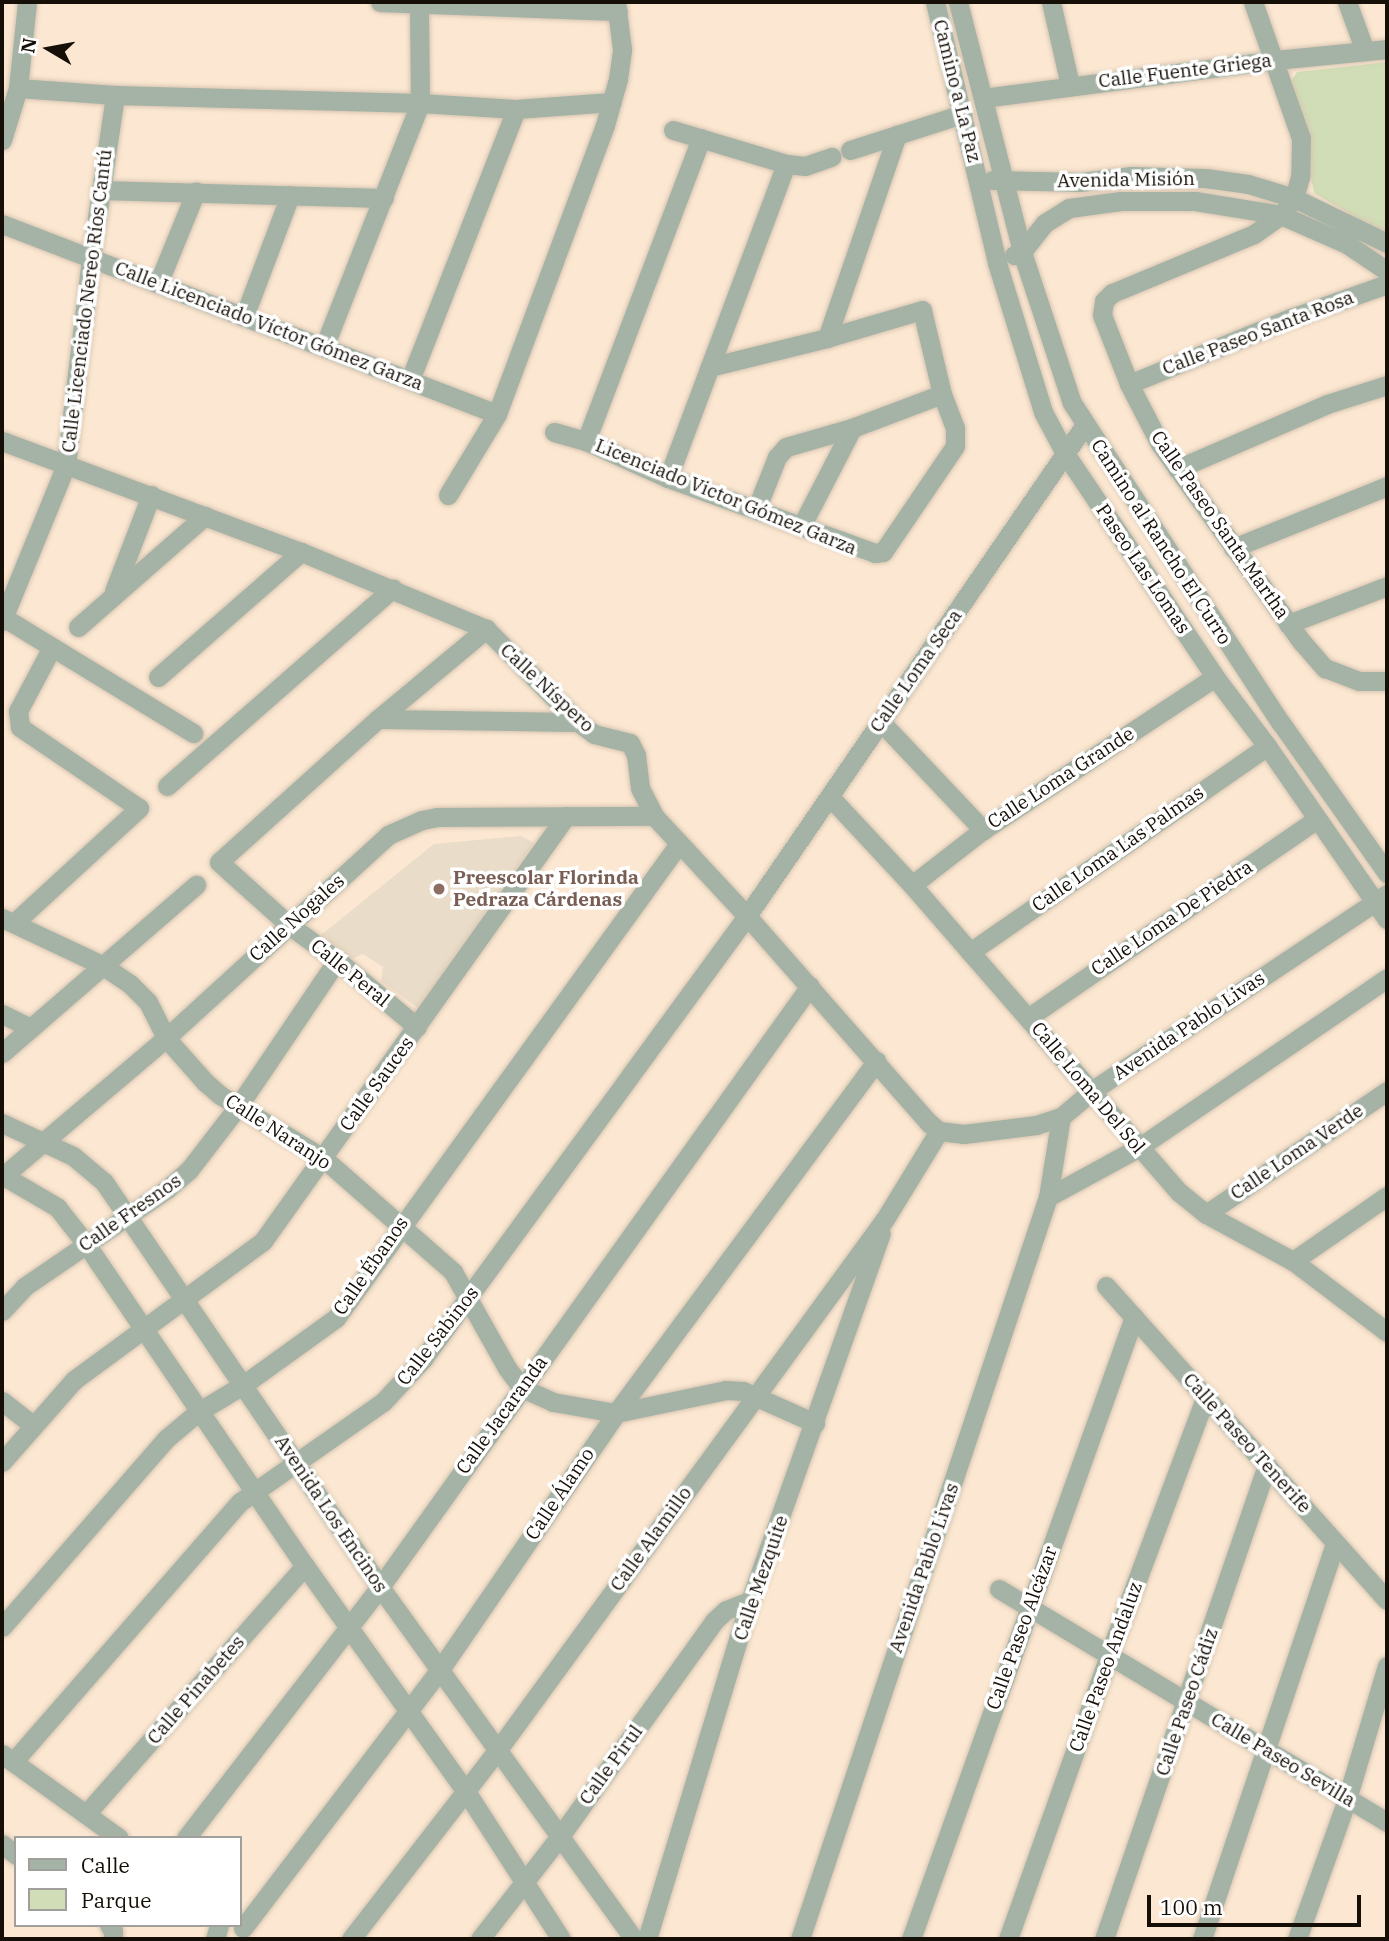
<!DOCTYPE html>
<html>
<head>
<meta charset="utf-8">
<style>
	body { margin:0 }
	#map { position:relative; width:1389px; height:1941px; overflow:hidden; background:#fce8d2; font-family:"IBM Plex Serif",serif }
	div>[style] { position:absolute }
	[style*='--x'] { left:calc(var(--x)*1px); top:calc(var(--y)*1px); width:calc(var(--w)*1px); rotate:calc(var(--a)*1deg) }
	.education>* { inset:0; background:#e9dcc8 }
	.green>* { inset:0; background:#d1ddb6 }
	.roads { filter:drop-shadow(0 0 2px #d7c5b2) drop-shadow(0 0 2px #d7c5b2) }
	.minor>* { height:19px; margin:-9.5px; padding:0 9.5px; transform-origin:9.5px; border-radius:9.5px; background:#a4b3a5 }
	.dots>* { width:19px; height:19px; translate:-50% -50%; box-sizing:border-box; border:4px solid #fff; border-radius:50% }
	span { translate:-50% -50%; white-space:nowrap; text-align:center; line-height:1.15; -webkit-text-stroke:7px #fff; paint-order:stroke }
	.street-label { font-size:19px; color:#150f07 }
	.education-label { font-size:19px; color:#785e54; font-weight:700 }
	.left { translate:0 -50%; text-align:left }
	.frame { position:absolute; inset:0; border:4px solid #150f07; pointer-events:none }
	.legend { position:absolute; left:14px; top:1836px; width:228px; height:91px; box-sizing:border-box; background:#fff; border:2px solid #a19f9c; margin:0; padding:9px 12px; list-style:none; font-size:21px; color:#150f07 }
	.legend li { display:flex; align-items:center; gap:14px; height:35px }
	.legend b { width:35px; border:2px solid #a19f9c }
	.north { position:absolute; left:14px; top:14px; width:70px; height:70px; -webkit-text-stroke:5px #fff; paint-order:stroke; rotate:280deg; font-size:19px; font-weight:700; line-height:28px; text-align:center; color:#150f07 }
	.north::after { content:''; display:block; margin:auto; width:24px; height:32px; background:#150f07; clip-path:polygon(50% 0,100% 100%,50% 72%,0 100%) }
	.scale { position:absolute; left:1147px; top:1895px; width:214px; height:32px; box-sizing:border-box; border:4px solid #150f07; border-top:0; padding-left:9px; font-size:21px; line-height:24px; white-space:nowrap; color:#150f07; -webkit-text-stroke:5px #fff; paint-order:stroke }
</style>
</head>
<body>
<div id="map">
	<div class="education">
		<div style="clip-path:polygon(521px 836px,534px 843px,418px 1008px,381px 981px,383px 967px,363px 954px,351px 959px,321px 935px,434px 844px)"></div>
	</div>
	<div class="green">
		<div style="clip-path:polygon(1387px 62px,1387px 236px,1314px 193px,1292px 80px,1297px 72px)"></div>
	</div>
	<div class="roads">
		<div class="minor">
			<div style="--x:380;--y:2;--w:238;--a:2.2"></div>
			<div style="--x:935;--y:2;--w:268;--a:76.6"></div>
			<div style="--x:997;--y:263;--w:156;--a:72.8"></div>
			<div style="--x:1043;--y:412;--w:49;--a:61.9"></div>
			<div style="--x:1066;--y:455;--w:267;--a:56.1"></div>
			<div style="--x:1215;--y:677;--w:86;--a:53"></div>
			<div style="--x:1267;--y:746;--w:211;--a:55.3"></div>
			<div style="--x:958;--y:2;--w:258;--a:75.6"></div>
			<div style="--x:1022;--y:252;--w:159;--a:71.7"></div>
			<div style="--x:1072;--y:403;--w:382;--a:56.9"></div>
			<div style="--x:1281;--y:723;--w:184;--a:54.8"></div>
			<div style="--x:1051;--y:2;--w:85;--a:77.1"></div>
			<div style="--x:1253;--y:2;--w:144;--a:70.6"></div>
			<div style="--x:1301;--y:138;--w:39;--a:91"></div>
			<div style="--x:1300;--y:177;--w:22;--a:106"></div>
			<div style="--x:1294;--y:198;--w:21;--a:127"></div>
			<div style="--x:1281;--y:215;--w:33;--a:145"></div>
			<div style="--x:1254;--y:234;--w:154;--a:157.4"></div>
			<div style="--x:1112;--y:293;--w:11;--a:135"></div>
			<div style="--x:1104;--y:301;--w:14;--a:98"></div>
			<div style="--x:1102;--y:315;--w:74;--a:68.6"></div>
			<div style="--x:1129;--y:384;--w:68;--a:62.7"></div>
			<div style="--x:1160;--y:444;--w:244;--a:54.4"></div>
			<div style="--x:1302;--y:642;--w:35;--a:49"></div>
			<div style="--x:1325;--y:668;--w:36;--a:21"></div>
			<div style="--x:1359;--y:681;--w:28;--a:0"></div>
			<div style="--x:1347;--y:2;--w:52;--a:69.8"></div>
			<div style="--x:18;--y:88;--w:97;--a:4.1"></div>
			<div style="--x:115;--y:95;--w:305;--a:1.5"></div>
			<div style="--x:420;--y:103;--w:96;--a:3.6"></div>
			<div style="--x:516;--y:109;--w:96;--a:-4.2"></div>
			<div style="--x:983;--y:98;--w:294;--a:-7.4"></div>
			<div style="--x:1275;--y:60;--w:113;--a:-5.6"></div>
			<div style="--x:673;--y:130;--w:118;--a:16.7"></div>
			<div style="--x:786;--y:164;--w:19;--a:6"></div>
			<div style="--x:805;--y:166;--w:28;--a:-19"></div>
			<div style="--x:2;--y:140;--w:54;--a:-72.9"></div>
			<div style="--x:18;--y:88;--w:86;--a:-84"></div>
			<div style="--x:850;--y:150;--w:118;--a:-17.8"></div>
			<div style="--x:992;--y:180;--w:88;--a:1.3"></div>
			<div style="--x:1080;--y:182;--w:52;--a:-6.6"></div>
			<div style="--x:1132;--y:176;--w:73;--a:1.6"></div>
			<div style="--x:1205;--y:178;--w:43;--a:7.9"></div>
			<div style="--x:1248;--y:184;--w:48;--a:16.9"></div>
			<div style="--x:1294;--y:198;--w:103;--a:25.8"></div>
			<div style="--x:100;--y:190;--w:284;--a:1.6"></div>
			<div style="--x:2;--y:224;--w:530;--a:21"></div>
			<div style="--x:1014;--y:255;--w:9;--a:-21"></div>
			<div style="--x:1022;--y:252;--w:37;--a:-52"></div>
			<div style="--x:1045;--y:223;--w:28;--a:-32"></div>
			<div style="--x:1069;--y:208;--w:52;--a:-7.7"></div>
			<div style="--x:1121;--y:201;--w:74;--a:0"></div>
			<div style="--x:1195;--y:201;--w:87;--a:9.2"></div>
			<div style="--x:1281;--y:215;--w:72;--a:23.7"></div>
			<div style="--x:1347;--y:244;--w:48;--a:34"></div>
			<div style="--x:158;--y:284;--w:100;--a:-67.8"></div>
			<div style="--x:244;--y:317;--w:130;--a:-69.3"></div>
			<div style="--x:827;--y:338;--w:215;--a:-71"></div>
			<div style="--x:324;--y:347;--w:262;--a:-68.5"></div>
			<div style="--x:420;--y:103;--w:101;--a:-90.6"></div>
			<div style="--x:410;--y:380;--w:291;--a:-68.6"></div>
			<div style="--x:1129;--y:384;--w:175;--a:-22.2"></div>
			<div style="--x:1291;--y:318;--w:102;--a:-19.5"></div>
			<div style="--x:554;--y:432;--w:33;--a:16"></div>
			<div style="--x:586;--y:441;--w:90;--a:24.3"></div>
			<div style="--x:668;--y:478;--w:220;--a:19.9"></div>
			<div style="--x:875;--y:553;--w:8;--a:-7"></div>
			<div style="--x:883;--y:552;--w:128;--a:-55.8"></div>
			<div style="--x:955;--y:446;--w:18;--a:-90"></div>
			<div style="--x:955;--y:428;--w:36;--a:-111"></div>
			<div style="--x:942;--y:394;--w:86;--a:-103.4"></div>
			<div style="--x:922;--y:310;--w:99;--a:163.6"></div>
			<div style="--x:827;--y:338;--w:121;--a:166.1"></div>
			<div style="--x:2;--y:441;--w:319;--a:20.4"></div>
			<div style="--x:301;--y:552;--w:200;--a:22.6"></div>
			<div style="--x:486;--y:629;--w:131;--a:45.3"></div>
			<div style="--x:578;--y:722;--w:20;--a:37"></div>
			<div style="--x:594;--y:734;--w:37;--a:14"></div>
			<div style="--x:630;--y:743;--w:13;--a:63"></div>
			<div style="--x:636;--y:755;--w:33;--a:83"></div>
			<div style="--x:640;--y:788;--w:31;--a:63"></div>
			<div style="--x:654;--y:816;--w:137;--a:47.1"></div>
			<div style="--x:747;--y:916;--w:276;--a:48.7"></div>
			<div style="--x:929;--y:1123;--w:13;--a:39"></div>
			<div style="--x:939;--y:1131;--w:25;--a:7"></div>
			<div style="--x:964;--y:1134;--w:73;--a:-7.1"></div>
			<div style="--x:1036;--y:1125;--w:26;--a:-18"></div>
			<div style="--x:586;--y:441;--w:324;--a:-69.2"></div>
			<div style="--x:1177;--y:469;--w:163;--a:-23.4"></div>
			<div style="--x:1327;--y:404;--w:63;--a:-17.6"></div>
			<div style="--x:668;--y:478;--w:335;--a:-69.4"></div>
			<div style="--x:448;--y:495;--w:95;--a:-58.8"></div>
			<div style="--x:497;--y:414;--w:309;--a:-69.5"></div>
			<div style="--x:605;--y:125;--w:48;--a:-74.2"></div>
			<div style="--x:618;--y:79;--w:30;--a:-82"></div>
			<div style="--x:622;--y:49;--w:47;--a:-97.3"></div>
			<div style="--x:756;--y:510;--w:57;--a:-68.4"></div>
			<div style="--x:777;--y:457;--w:13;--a:-48"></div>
			<div style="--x:786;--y:447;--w:69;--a:-16.1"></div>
			<div style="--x:852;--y:428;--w:96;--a:-20.7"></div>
			<div style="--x:801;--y:527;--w:111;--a:-62.7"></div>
			<div style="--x:1233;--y:548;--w:166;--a:-21.9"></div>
			<div style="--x:114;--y:591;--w:103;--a:-68.9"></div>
			<div style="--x:3;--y:617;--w:223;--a:31.4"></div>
			<div style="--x:2;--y:621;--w:169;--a:-67.7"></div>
			<div style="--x:66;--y:465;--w:209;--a:-83.1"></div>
			<div style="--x:91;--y:258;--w:165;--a:-81.6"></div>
			<div style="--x:1288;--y:624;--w:106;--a:-21"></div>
			<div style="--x:78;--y:627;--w:169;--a:-41.2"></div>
			<div style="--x:158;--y:677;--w:190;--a:-41.2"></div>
			<div style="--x:378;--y:719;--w:200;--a:0.9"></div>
			<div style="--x:881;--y:722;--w:149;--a:46.6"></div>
			<div style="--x:167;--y:786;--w:300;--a:-41.2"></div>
			<div style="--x:830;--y:797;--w:120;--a:47"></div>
			<div style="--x:912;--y:885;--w:407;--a:49"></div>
			<div style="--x:1179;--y:1192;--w:35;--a:39"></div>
			<div style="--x:1206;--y:1214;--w:99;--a:28.4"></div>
			<div style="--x:1293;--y:1261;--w:118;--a:37.1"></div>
			<div style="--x:912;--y:885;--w:90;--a:-37.8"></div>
			<div style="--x:983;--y:830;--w:278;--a:-33.4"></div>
			<div style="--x:2;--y:918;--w:110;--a:25.2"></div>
			<div style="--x:102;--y:965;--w:34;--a:34"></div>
			<div style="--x:130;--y:984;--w:25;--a:45"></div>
			<div style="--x:148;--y:1002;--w:40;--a:63.4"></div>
			<div style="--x:166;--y:1038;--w:59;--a:48.4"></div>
			<div style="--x:205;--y:1082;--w:20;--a:41"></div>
			<div style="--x:220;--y:1095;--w:121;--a:31.5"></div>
			<div style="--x:323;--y:1158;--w:173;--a:41.2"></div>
			<div style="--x:453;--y:1272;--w:110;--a:60.6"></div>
			<div style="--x:507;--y:1368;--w:25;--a:53"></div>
			<div style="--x:522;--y:1388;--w:34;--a:24"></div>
			<div style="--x:553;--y:1402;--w:64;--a:9.9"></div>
			<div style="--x:616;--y:1413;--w:112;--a:-11.8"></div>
			<div style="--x:726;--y:1390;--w:17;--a:3"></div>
			<div style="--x:743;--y:1391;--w:79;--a:24"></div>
			<div style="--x:14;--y:923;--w:170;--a:-42.6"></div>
			<div style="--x:139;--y:808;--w:144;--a:-145.8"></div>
			<div style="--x:20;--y:727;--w:16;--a:-97"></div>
			<div style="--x:18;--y:711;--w:72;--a:-62"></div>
			<div style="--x:970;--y:952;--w:361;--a:-34.7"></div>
			<div style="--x:2;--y:1014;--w:32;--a:26"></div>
			<div style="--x:1029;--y:1017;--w:348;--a:-34.5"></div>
			<div style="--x:417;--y:1027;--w:104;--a:-140.1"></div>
			<div style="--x:337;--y:960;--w:59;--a:-143.9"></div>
			<div style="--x:289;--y:925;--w:94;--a:-138"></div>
			<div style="--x:219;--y:862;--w:214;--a:-42"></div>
			<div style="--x:378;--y:719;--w:141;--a:-39.8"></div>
			<div style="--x:2;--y:1053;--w:257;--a:-40.9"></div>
			<div style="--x:2;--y:1123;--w:78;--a:24.9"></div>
			<div style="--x:73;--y:1156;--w:40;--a:40"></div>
			<div style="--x:104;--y:1182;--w:490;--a:55.7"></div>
			<div style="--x:380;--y:1587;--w:434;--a:54.2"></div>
			<div style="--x:2;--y:1175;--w:64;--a:30.2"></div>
			<div style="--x:57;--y:1207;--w:47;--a:51.9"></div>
			<div style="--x:86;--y:1244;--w:389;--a:55.8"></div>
			<div style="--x:305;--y:1566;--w:275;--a:54.5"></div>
			<div style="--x:465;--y:1790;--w:177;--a:57.2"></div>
			<div style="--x:2;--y:1177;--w:215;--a:-40.3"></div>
			<div style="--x:166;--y:1038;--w:301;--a:-42.4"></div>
			<div style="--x:388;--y:835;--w:37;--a:-24"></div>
			<div style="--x:422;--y:820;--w:15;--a:-11"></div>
			<div style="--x:437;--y:817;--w:217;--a:-0.3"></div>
			<div style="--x:1048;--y:1197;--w:102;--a:-28.6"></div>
			<div style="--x:1138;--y:1148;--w:301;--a:-34.3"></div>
			<div style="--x:1206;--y:1214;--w:219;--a:-34.2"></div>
			<div style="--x:1293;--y:1261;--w:114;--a:-34.7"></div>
			<div style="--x:1106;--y:1286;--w:421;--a:48.2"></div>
			<div style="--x:2;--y:1311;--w:33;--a:-47"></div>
			<div style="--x:24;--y:1287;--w:173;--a:-34.4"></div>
			<div style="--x:167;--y:1189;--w:29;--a:-41"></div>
			<div style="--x:189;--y:1170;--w:82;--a:-52.4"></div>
			<div style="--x:239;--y:1105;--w:175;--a:-55.9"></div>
			<div style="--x:2;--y:1401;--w:39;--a:38"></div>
			<div style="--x:2;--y:1462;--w:109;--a:-48.7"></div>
			<div style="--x:74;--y:1380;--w:235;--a:-36.3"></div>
			<div style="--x:263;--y:1241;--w:522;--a:-54.51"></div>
			<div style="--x:999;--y:1589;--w:453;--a:31"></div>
			<div style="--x:2;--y:1627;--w:251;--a:-48.9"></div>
			<div style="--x:167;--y:1438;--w:40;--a:-40"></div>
			<div style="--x:198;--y:1412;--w:52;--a:-31"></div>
			<div style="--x:243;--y:1385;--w:115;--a:-35.8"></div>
			<div style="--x:336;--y:1318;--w:584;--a:-54.13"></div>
			<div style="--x:2;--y:1754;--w:144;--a:35.7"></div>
			<div style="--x:13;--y:1762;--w:345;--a:-48.9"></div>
			<div style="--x:240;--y:1502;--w:174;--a:-35"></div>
			<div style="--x:383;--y:1402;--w:59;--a:-47.1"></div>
			<div style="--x:423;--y:1359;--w:549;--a:-53.82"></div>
			<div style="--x:747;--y:916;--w:595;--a:-55.48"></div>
			<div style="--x:86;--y:1814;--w:331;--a:-48.6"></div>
			<div style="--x:186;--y:1838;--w:317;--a:-52.3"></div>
			<div style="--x:380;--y:1587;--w:739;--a:-54.42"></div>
			<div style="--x:2;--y:1844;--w:18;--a:38"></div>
			<div style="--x:109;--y:1925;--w:7;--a:56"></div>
			<div style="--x:113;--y:1931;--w:8;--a:90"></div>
			<div style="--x:243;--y:1928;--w:323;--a:-52.7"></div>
			<div style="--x:439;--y:1671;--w:313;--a:-55.5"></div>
			<div style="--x:616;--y:1413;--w:438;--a:-53.5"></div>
			<div style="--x:215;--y:1939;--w:15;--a:-74"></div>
			<div style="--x:351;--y:1939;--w:238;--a:-52.2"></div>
			<div style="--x:497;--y:1751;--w:658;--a:-53.9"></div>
			<div style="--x:885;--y:1219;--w:103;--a:-58.5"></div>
			<div style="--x:480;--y:1939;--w:132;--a:-52.1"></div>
			<div style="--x:561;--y:1835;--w:263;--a:-54.4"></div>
			<div style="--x:714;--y:1621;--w:16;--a:-43"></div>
			<div style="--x:726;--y:1610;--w:26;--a:-21"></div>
			<div style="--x:647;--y:1939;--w:353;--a:-73.1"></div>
			<div style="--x:750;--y:1601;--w:390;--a:-70.4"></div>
			<div style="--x:800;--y:1939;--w:782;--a:-71.52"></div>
			<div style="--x:1048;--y:1197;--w:81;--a:-80.8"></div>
			<div style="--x:1061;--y:1117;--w:42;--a:-40.2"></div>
			<div style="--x:1093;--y:1090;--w:353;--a:-33.7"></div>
			<div style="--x:911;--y:1939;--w:661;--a:-70.28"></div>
			<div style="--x:1008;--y:1939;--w:301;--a:-70.4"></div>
			<div style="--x:1109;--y:1655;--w:277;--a:-69.5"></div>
			<div style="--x:1104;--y:1939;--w:501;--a:-71.02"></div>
			<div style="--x:1202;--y:1939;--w:418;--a:-71.4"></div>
			<div style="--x:1297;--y:1939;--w:149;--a:-70.3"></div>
			<div style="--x:1347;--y:1799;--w:139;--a:-73.3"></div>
		</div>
	</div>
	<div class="dots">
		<div style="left:439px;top:889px;background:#8d6e63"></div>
	</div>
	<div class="street-label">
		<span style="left:1185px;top:71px;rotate:-7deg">Calle Fuente Griega</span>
		<span style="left:957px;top:91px;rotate:76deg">Camino a La Paz</span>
		<span style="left:1126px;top:180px;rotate:-1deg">Avenida Misión</span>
		<span style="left:87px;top:301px;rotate:-83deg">Calle Licenciado Nereo Ríos Cantú</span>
		<span style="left:269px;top:326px;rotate:21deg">Calle Licenciado Víctor Gómez Garza</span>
		<span style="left:1258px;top:333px;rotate:-21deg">Calle Paseo Santa Rosa</span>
		<span style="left:726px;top:497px;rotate:22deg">Licenciado Victor Gómez Garza</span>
		<span style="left:1220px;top:525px;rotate:55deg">Calle Paseo Santa Martha</span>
		<span style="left:1161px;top:542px;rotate:57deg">Camino al Rancho El Curro</span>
		<span style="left:1143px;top:569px;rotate:56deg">Paseo Las Lomas</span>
		<span style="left:916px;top:671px;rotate:-55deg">Calle Loma Seca</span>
		<span style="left:547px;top:688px;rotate:43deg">Calle Níspero</span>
		<span style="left:1061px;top:778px;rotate:-33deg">Calle Loma Grande</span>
		<span style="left:1118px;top:849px;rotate:-35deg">Calle Loma Las Palmas</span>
		<span style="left:297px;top:918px;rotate:-42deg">Calle Nogales</span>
		<span style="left:1172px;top:918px;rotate:-34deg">Calle Loma De Piedra</span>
		<span style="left:350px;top:973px;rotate:39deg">Calle Peral</span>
		<span style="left:1189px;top:1026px;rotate:-34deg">Avenida Pablo Livas</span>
		<span style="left:377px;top:1084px;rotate:-54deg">Calle Sauces</span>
		<span style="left:1088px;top:1088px;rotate:50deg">Calle Loma Del Sol</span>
		<span style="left:278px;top:1132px;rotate:33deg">Calle Naranjo</span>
		<span style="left:1297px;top:1152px;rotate:-34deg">Calle Loma Verde</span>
		<span style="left:130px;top:1213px;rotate:-35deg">Calle Fresnos</span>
		<span style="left:371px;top:1266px;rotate:-55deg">Calle Ébanos</span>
		<span style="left:438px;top:1336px;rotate:-52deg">Calle Sabinos</span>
		<span style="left:502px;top:1415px;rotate:-54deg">Calle Jacaranda</span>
		<span style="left:1247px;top:1443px;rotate:48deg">Calle Paseo Tenerife</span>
		<span style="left:560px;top:1494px;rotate:-56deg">Calle Álamo</span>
		<span style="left:331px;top:1514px;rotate:56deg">Avenida Los Encinos</span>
		<span style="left:651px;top:1539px;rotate:-54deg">Calle Alamillo</span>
		<span style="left:924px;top:1568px;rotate:-71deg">Avenida Pablo Livas</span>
		<span style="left:761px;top:1578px;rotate:-71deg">Calle Mezquite</span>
		<span style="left:1022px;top:1628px;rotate:-70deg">Calle Paseo Alcázar</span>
		<span style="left:1106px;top:1667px;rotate:-70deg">Calle Paseo Andaluz</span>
		<span style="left:196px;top:1690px;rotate:-49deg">Calle Pinabetes</span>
		<span style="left:1187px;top:1702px;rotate:-71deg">Calle Paseo Cádiz</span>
		<span style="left:1283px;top:1760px;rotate:31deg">Calle Paseo Sevilla</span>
		<span style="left:611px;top:1765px;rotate:-54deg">Calle Pirul</span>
	</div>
	<div class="education-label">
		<span class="left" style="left:453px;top:889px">Preescolar Florinda<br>Pedraza Cárdenas</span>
	</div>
	<div class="frame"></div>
	<ul class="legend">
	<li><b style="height:9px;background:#a4b3a5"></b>Calle</li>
	<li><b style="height:19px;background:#d1ddb6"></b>Parque</li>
	</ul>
	<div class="north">N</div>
	<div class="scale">100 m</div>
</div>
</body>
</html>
